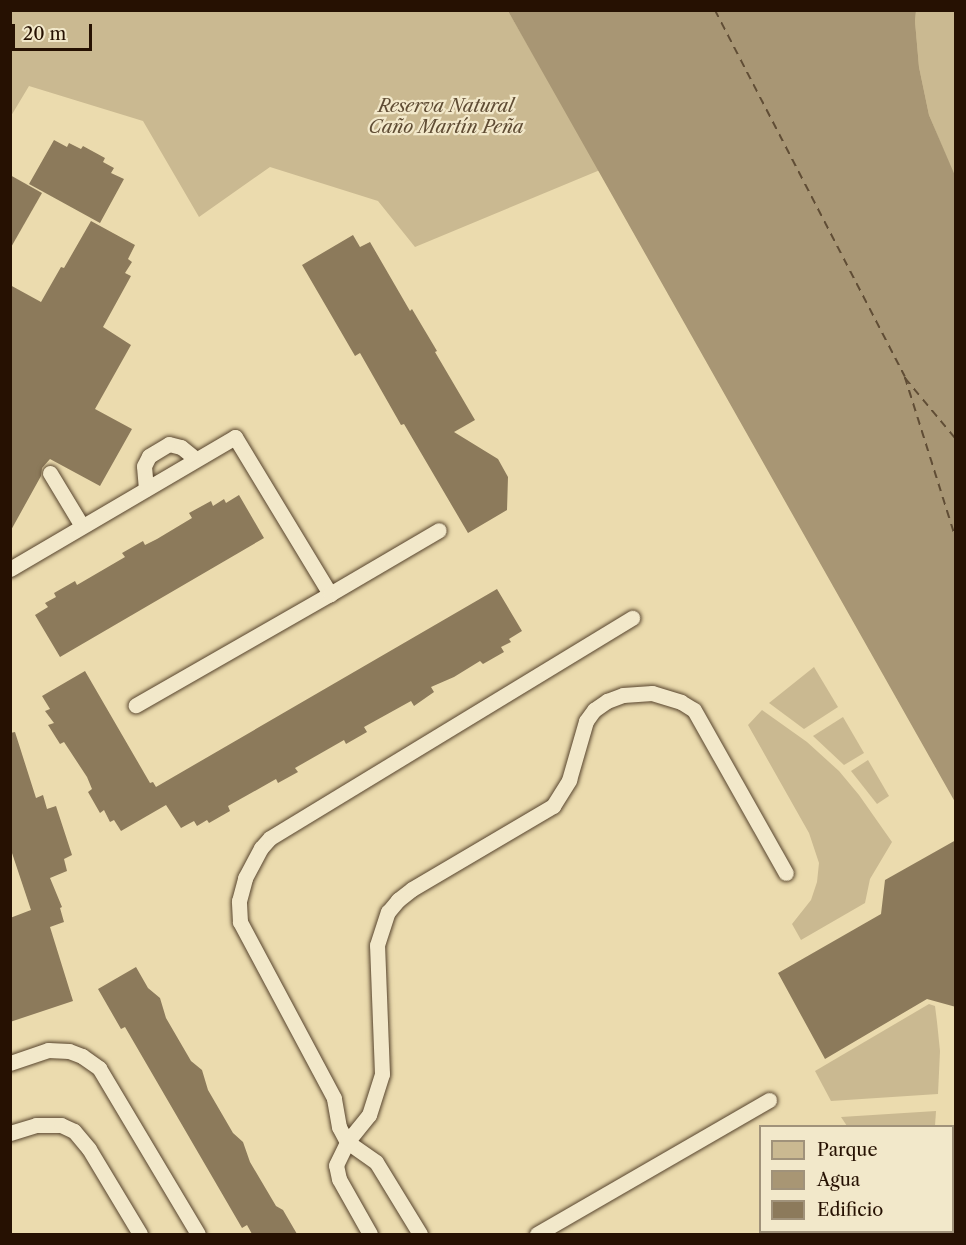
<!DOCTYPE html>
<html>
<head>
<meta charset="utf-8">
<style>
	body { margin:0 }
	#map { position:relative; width:966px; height:1245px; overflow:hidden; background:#ebdbae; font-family:"Libre Caslon Text",serif }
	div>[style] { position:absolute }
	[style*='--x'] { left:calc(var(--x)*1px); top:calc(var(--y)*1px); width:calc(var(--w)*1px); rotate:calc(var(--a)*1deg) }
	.green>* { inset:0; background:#cab991 }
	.water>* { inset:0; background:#a89674 }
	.ferry>* { height:1.5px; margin-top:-0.75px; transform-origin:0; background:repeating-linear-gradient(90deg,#604d35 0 8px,transparent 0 14px) }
	.building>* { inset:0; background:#8c7a5b }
	.roads { filter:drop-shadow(0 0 2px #57442d) drop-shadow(0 0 2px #57442d) }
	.lane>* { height:15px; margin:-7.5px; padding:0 7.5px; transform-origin:7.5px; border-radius:7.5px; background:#f2e8ca }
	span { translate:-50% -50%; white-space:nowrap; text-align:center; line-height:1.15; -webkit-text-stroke:4.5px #f2e8ca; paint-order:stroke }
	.park-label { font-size:18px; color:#5f4c34; font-style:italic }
	.frame { position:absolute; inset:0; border:12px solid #261102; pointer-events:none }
	.legend { position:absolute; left:759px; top:1125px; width:195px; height:108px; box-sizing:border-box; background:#f2e8ca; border:2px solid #a0927a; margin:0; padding:8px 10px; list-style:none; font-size:18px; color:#261102 }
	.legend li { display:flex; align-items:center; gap:12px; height:30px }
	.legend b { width:30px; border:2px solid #a0927a }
	.scale { position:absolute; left:12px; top:24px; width:80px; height:27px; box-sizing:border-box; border:3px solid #261102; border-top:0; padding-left:8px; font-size:18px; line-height:21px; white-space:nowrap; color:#261102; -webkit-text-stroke:4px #f2e8ca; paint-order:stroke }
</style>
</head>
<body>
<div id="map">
	<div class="green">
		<div style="clip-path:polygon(11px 11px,508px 11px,600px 170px,415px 247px,378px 201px,270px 167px,199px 217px,143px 121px,29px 86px,11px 116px)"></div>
		<div style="clip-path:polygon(916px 11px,955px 11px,955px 178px,929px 115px,919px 67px,915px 21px)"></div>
		<div style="clip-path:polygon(814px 667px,838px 707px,804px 729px,769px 703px)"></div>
		<div style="clip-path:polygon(762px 710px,807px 742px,839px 771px,859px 795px,892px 842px,870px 879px,865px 903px,801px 940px,792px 924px,811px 900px,817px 882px,819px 863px,809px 833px,748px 725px)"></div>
		<div style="clip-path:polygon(843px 717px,864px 753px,844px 765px,813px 736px)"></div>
		<div style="clip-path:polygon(868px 760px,889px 796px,877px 804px,851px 771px)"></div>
		<div style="clip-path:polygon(929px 1004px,935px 1006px,937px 1022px,940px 1051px,938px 1094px,831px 1101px,815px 1071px)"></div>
		<div style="clip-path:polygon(936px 1111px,935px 1126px,847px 1126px,841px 1117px)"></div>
	</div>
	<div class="water">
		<div style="clip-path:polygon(508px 11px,916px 11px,915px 21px,919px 67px,929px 115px,956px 178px,955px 802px)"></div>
	</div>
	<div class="ferry">
		<div style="--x:715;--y:10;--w:413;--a:62.6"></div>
		<div style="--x:905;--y:377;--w:170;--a:72.5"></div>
		<div style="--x:905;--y:378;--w:80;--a:50.1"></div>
	</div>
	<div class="building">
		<div style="clip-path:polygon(54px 140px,67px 147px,69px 143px,81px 149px,83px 146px,105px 158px,103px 162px,114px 168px,111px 173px,124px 179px,100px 223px,29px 184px)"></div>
		<div style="clip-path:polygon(10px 175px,42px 193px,10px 249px)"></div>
		<div style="clip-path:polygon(91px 221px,135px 245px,128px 259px,132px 262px,125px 273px,131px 276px,103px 327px,131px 345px,95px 409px,132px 429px,100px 486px,50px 459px,42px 468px,41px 476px,10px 532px,10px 285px,41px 302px,61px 267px,64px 268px)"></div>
		<div style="clip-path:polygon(353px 235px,360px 247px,370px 242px,410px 311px,412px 309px,437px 351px,435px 352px,475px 420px,454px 432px,498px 459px,508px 477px,507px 510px,468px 533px,404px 424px,401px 425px,360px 353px,355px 356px,302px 265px)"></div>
		<div style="clip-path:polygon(239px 495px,264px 538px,60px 657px,35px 615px,48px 607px,45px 603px,56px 597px,54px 593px,75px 581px,77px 585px,125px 557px,122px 553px,143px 541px,145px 545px,157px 539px,192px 518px,189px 513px,211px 501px,213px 506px,224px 499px,226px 503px)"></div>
		<div style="clip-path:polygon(497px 589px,522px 631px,509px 639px,511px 642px,501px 647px,504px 652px,483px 664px,480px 661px,454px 677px,431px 687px,434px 692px,414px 706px,411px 701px,364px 727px,367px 732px,346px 744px,344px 740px,295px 768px,298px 772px,278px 783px,276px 779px,228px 806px,230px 811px,209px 823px,207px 820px,197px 826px,194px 821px,181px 828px,166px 805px,121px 831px,114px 820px,110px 822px,104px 810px,100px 813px,88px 792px,92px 789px,87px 777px,64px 742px,60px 744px,48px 725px,54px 723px,45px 711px,50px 709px,42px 696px,85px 671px,150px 783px,153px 782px,156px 787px)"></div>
		<div style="clip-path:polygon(15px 732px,36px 798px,43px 795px,47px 809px,56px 806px,72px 855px,64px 859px,67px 871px,50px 878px,62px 907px,60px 908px,64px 922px,50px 927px,73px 1001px,10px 1022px,10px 918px,31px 910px,10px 847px,10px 733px)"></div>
		<div style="clip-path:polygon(956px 840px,956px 1007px,927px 999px,825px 1059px,778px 973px,881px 914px,885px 880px)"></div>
		<div style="clip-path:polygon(136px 967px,148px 988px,160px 998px,166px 1018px,191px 1061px,202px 1070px,208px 1090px,233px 1133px,243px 1142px,250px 1162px,276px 1206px,283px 1210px,297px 1234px,252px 1234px,247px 1225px,242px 1228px,125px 1027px,121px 1029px,98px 989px)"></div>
	</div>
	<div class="roads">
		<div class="lane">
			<div style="--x:50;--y:473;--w:62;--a:58.9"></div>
			<div style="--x:146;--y:489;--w:23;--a:-95"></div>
			<div style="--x:144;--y:466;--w:11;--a:-63"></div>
			<div style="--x:149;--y:456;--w:23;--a:-31"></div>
			<div style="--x:169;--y:444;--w:12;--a:14"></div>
			<div style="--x:181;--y:447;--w:19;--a:39"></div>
			<div style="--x:10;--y:569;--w:261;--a:-30.4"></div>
			<div style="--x:235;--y:437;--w:184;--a:58.8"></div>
			<div style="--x:330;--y:594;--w:224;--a:150.2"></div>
			<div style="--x:330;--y:594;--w:126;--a:-30.4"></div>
			<div style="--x:10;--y:1063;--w:40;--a:-18.9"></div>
			<div style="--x:48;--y:1050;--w:21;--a:3"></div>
			<div style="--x:69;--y:1051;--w:14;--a:21"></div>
			<div style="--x:82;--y:1056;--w:21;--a:35"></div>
			<div style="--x:99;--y:1068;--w:193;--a:59.2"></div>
			<div style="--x:10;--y:1133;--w:27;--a:-17"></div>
			<div style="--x:36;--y:1125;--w:25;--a:0"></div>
			<div style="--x:61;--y:1125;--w:14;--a:25"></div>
			<div style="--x:74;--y:1131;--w:23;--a:50"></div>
			<div style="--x:89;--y:1149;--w:99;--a:59"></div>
			<div style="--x:370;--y:1234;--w:63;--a:-119.4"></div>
			<div style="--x:339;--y:1179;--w:14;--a:-102"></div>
			<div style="--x:336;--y:1165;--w:25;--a:-64"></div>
			<div style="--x:347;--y:1142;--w:35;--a:-51"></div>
			<div style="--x:369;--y:1115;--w:43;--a:-72.4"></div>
			<div style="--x:382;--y:1074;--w:129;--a:-92.2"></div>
			<div style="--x:377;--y:945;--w:35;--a:-72"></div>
			<div style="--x:388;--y:912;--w:16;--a:-50"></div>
			<div style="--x:398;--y:900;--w:18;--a:-38"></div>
			<div style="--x:412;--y:889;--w:164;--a:-30.5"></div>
			<div style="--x:553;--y:806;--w:31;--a:-58"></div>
			<div style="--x:569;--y:780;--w:61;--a:-73.9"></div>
			<div style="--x:586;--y:721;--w:14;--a:-54"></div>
			<div style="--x:594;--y:710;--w:16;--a:-35"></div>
			<div style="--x:607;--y:701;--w:17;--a:-21"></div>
			<div style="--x:623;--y:695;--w:29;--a:-4"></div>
			<div style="--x:652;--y:693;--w:30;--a:17"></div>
			<div style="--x:681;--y:702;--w:15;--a:32"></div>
			<div style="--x:694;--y:710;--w:187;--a:60.6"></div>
			<div style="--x:420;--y:1234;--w:84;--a:-121.4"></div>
			<div style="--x:376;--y:1162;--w:35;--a:-145"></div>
			<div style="--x:347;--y:1142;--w:17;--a:-118"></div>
			<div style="--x:339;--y:1127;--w:29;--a:-100"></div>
			<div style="--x:334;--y:1098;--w:200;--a:-118.1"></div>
			<div style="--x:240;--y:922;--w:21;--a:-93"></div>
			<div style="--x:239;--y:901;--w:24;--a:-75"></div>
			<div style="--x:245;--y:878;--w:34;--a:-62"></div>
			<div style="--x:261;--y:848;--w:13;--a:-48"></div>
			<div style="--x:270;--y:838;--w:424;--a:-31.3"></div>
			<div style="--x:537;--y:1234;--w:268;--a:-30"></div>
		</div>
	</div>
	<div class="park-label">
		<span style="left:446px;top:117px">Reserva Natural<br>Caño Martín Peña</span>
	</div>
	<div class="frame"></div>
	<ul class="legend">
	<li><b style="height:16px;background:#cab991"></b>Parque</li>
	<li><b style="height:16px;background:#a89674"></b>Agua</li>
	<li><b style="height:16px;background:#8c7a5b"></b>Edificio</li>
	</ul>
	<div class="scale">20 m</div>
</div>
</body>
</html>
